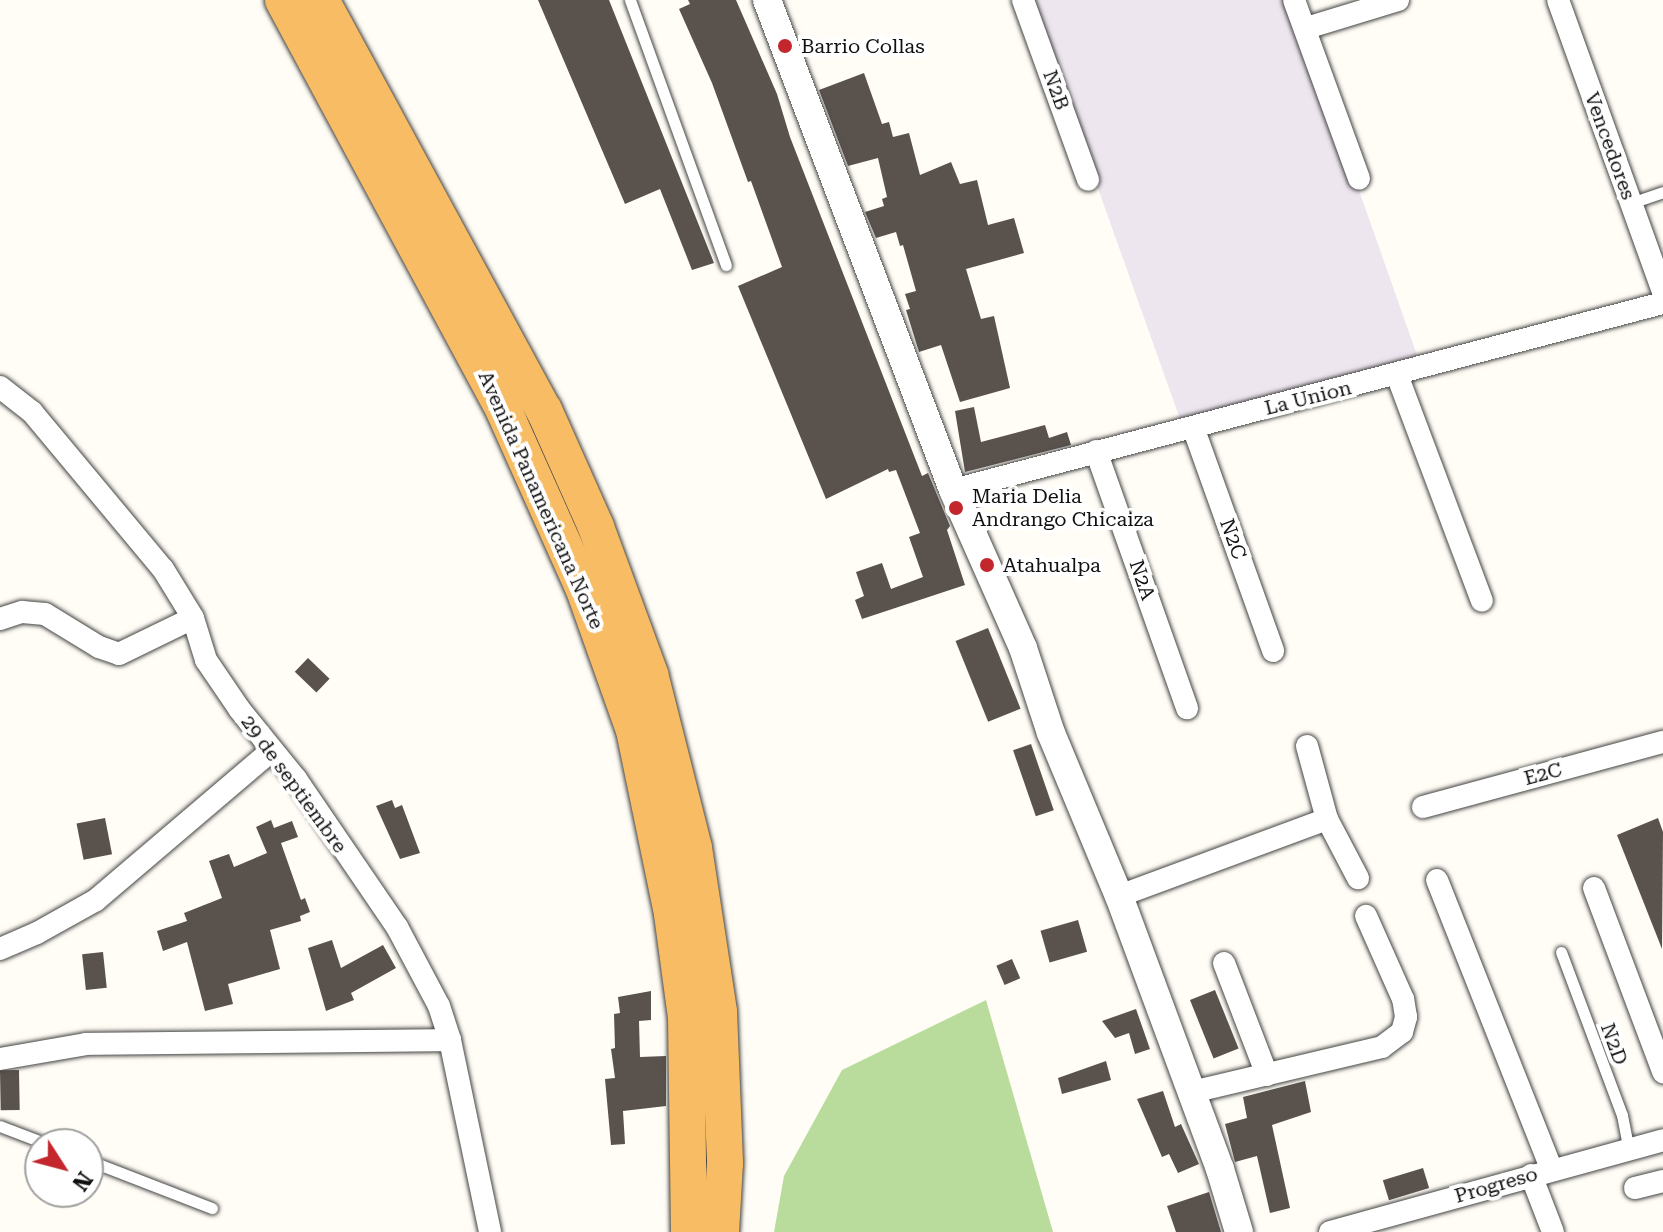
<!DOCTYPE html>
<html>
<head>
<meta charset="utf-8">
<style>
	body { margin:0 }
	#map { position:relative; width:1663px; height:1232px; overflow:hidden; background:#fffdf5; font-family:"Roboto Serif",serif }
	div>[style] { position:absolute }
	[style*='--x'] { left:calc(var(--x)*1px); top:calc(var(--y)*1px); width:calc(var(--w)*1px); rotate:calc(var(--a)*1deg) }
	.industrial>* { inset:0; background:#eee6ef }
	.forest>* { inset:0; background:#b9dc9c }
	.building>* { inset:0; background:#5a524d; transform-origin:0 0 }
	.roads { filter:drop-shadow(0 0 2px #444) drop-shadow(0 0 2px #444) }
	.service>* { height:11px; margin:-5.5px; padding:0 5.5px; transform-origin:5.5px; border-radius:5.5px; background:#fff }
	.minor>* { height:22px; margin:-11px; padding:0 11px; transform-origin:11px; border-radius:11px; background:#fff }
	.tertiary>* { height:28px; margin:-14px; padding:0 14px; transform-origin:14px; border-radius:14px; background:#fff }
	.trunk>* { height:36px; margin:-18px; padding:0 18px; transform-origin:18px; border-radius:18px; background:#f7bc64 }
	.dots>* { width:22px; height:22px; translate:-50% -50%; box-sizing:border-box; border:4px solid #fff; border-radius:50% }
	span { translate:-50% -50%; white-space:nowrap; text-align:center; line-height:1.15; -webkit-text-stroke:8px #fff; paint-order:stroke }
	.poi-label { font-size:20px; color:#111 }
	.left { translate:0 -50%; text-align:left }
	.street-label { font-size:20px; color:#111 }
	.north { position:absolute; left:24px; top:1128px; width:80px; height:80px; box-sizing:border-box; background:#fff; border:2px solid #a0a0a0; border-radius:50%; rotate:126deg; font-size:22px; font-weight:700; line-height:32px; text-align:center; color:#111 }
	.north::after { content:''; display:block; margin:auto; width:28px; height:36px; background:#c4262e; clip-path:polygon(50% 0,100% 100%,50% 72%,0 100%) }
</style>
</head>
<body>
<div id="map">
	<div class="industrial">
		<div style="clip-path:polygon(1031px 0,1292px 0,1418px 358px,1180px 419px)"></div>
	</div>
	<div class="forest">
		<div style="clip-path:polygon(986px 1000px,1053px 1232px,774px 1232px,784px 1176px,842px 1070px)"></div>
	</div>
	<div class="building">
		<div style="clip-path:polygon(538px 0,609px 0,714px 263px,692px 270px,660px 189px,625px 204px)"></div>
		<div style="clip-path:polygon(688px 0,736px 0,777px 94px,790px 137px,922px 476px,928px 473px,950px 526px,947px 530px,965px 585px,862px 619px,855px 600px,864px 596px,856px 572px,882px 563px,891px 589px,923px 577px,909px 537px,920px 533px,896px 470px,889px 472px,888px 469px,826px 499px,738px 286px,782px 267px,751px 181px,748px 182px,712px 83px,679px 9px,690px 4px)"></div>
		<div style="clip-path:polygon(864px 73px,882px 124px,889px 122px,893px 137px,909px 133px,920px 175px,951px 162px,960px 184px,977px 180px,988px 225px,1014px 218px,1024px 253px,966px 269px,981px 319px,994px 316px,1010px 388px,960px 402px,941px 345px,919px 352px,906px 310px,910px 309px,905px 294px,916px 291px,903px 245px,900px 246px,896px 232px,876px 238px,865px 212px,884px 206px,882px 199px,887px 197px,878px 158px,848px 166px,819px 90px)"></div>
		<div style="clip-path:polygon(974px 407px,981px 442px,1045px 425px,1049px 438px,1067px 432px,1071px 445px,965px 472px,955px 411px)"></div>
		<div style="left:988px;top:628px;width:87px;height:35px;rotate:68deg"></div>
		<div style="left:308px;top:658px;width:30px;height:19px;rotate:44deg"></div>
		<div style="left:1031px;top:744px;width:70px;height:19px;rotate:71deg"></div>
		<div style="clip-path:polygon(392px 800px,395px 808px,402px 805px,420px 853px,400px 859px,376px 806px)"></div>
		<div style="left:105px;top:818px;width:37px;height:29px;rotate:79deg"></div>
		<div style="clip-path:polygon(1658px 818px,1663px 832px,1662px 949px,1617px 835px)"></div>
		<div style="clip-path:polygon(271px 820px,274px 828px,292px 821px,298px 837px,281px 843px,301px 900px,305px 898px,310px 912px,300px 916px,301px 921px,270px 930px,280px 969px,228px 984px,233px 1004px,205px 1011px,187px 942px,163px 951px,157px 931px,187px 921px,184px 913px,222px 898px,209px 861px,229px 854px,234px 867px,267px 853px,256px 827px)"></div>
		<div style="left:1078px;top:920px;width:33px;height:39px;rotate:74deg"></div>
		<div style="clip-path:polygon(332px 940px,341px 968px,383px 945px,396px 968px,351px 993px,354px 1000px,326px 1011px,308px 948px)"></div>
		<div style="left:103px;top:952px;width:36px;height:21px;rotate:84deg"></div>
		<div style="left:1012px;top:959px;width:21px;height:17px;rotate:67deg"></div>
		<div style="left:1215px;top:990px;width:63px;height:27px;rotate:68deg"></div>
		<div style="clip-path:polygon(651px 991px,651px 1020px,639px 1021px,640px 1057px,666px 1056px,666px 1106px,623px 1111px,625px 1144px,611px 1145px,605px 1079px,615px 1078px,611px 1049px,615px 1048px,614px 1014px,620px 1013px,618px 997px)"></div>
		<div style="clip-path:polygon(1136px 1009px,1150px 1049px,1135px 1054px,1129px 1033px,1115px 1038px,1102px 1021px)"></div>
		<div style="clip-path:polygon(1106px 1061px,1111px 1080px,1062px 1094px,1058px 1078px)"></div>
		<div style="left:19px;top:1070px;width:40px;height:19px;rotate:89deg"></div>
		<div style="clip-path:polygon(1305px 1081px,1311px 1112px,1272px 1125px,1290px 1208px,1270px 1213px,1257px 1156px,1235px 1162px,1225px 1124px,1247px 1118px,1243px 1097px)"></div>
		<div style="clip-path:polygon(1163px 1091px,1175px 1127px,1181px 1124px,1199px 1164px,1178px 1173px,1169px 1154px,1162px 1157px,1137px 1099px)"></div>
		<div style="left:1423px;top:1168px;width:21px;height:42px;rotate:73deg"></div>
		<div style="clip-path:polygon(1209px 1192px,1221px 1232px,1176px 1232px,1167px 1206px)"></div>
	</div>
	<div class="roads">
		<div class="service">
			<div style="--x:630;--y:0;--w:282;--a:70.1"></div>
			<div style="--x:1631;--y:203;--w:34;--a:-19"></div>
			<div style="--x:1561;--y:952;--w:174;--a:69.5"></div>
			<div style="--x:1622;--y:1115;--w:36;--a:79"></div>
			<div style="--x:0;--y:1126;--w:50;--a:21"></div>
			<div style="--x:88;--y:1160;--w:133;--a:21.2"></div>
		</div>
		<div class="minor">
			<div style="--x:1023;--y:0;--w:191;--a:70.1"></div>
			<div style="--x:1294;--y:0;--w:190;--a:70"></div>
			<div style="--x:1558;--y:0;--w:309;--a:70.2"></div>
			<div style="--x:1313;--y:26;--w:89;--a:-17"></div>
			<div style="--x:1397;--y:375;--w:241;--a:69.4"></div>
			<div style="--x:0;--y:387;--w:41;--a:38"></div>
			<div style="--x:32;--y:412;--w:204;--a:50.2"></div>
			<div style="--x:163;--y:569;--w:57;--a:58.5"></div>
			<div style="--x:193;--y:618;--w:44;--a:72.8"></div>
			<div style="--x:206;--y:660;--w:60;--a:55.8"></div>
			<div style="--x:240;--y:710;--w:89;--a:50.9"></div>
			<div style="--x:296;--y:779;--w:179;--a:55.7"></div>
			<div style="--x:397;--y:927;--w:89;--a:62"></div>
			<div style="--x:439;--y:1006;--w:36;--a:72"></div>
			<div style="--x:450;--y:1040;--w:196;--a:78.2"></div>
			<div style="--x:1193;--y:427;--w:238;--a:70.3"></div>
			<div style="--x:1096;--y:451;--w:273;--a:70.5"></div>
			<div style="--x:953;--y:490;--w:734;--a:-14.76"></div>
			<div style="--x:0;--y:619;--w:23;--a:-18"></div>
			<div style="--x:22;--y:612;--w:23;--a:5"></div>
			<div style="--x:45;--y:614;--w:63;--a:31.4"></div>
			<div style="--x:99;--y:647;--w:21;--a:19"></div>
			<div style="--x:119;--y:654;--w:82;--a:-25.9"></div>
			<div style="--x:1307;--y:746;--w:76;--a:74.7"></div>
			<div style="--x:1327;--y:819;--w:67;--a:62.3"></div>
			<div style="--x:1423;--y:807;--w:249;--a:-15.2"></div>
			<div style="--x:1437;--y:880;--w:312;--a:68.4"></div>
			<div style="--x:1594;--y:888;--w:197;--a:69.4"></div>
			<div style="--x:1119;--y:896;--w:222;--a:-20.3"></div>
			<div style="--x:0;--y:949;--w:40;--a:-23.4"></div>
			<div style="--x:37;--y:933;--w:68;--a:-29.2"></div>
			<div style="--x:96;--y:900;--w:231;--a:-40.4"></div>
			<div style="--x:1224;--y:963;--w:120;--a:69"></div>
			<div style="--x:0;--y:1059;--w:87;--a:-9.9"></div>
			<div style="--x:86;--y:1044;--w:364;--a:-0.6"></div>
			<div style="--x:1192;--y:1092;--w:195;--a:-13.3"></div>
			<div style="--x:1382;--y:1047;--w:25;--a:-37"></div>
			<div style="--x:1402;--y:1032;--w:16;--a:-75"></div>
			<div style="--x:1406;--y:1017;--w:18;--a:-99"></div>
			<div style="--x:1403;--y:999;--w:91;--a:-114"></div>
			<div style="--x:1531;--y:1175;--w:61;--a:68.9"></div>
			<div style="--x:1635;--y:1188;--w:29;--a:-14"></div>
			<div style="--x:1330;--y:1232;--w:345;--a:-15.4"></div>
		</div>
		<div class="tertiary">
			<div style="--x:767;--y:0;--w:524;--a:69.21"></div>
			<div style="--x:953;--y:490;--w:173;--a:66.1"></div>
			<div style="--x:1023;--y:648;--w:89;--a:71.8"></div>
			<div style="--x:1051;--y:733;--w:177;--a:67.4"></div>
			<div style="--x:1119;--y:896;--w:291;--a:69.7"></div>
			<div style="--x:1220;--y:1169;--w:66;--a:73.2"></div>
		</div>
		<div class="trunk">
			<div style="--x:283;--y:0;--w:469;--a:61.7"></div>
			<div style="--x:505;--y:413;--w:191;--a:65.9"></div>
			<div style="--x:583;--y:587;--w:152;--a:70.4"></div>
			<div style="--x:634;--y:730;--w:188;--a:78.3"></div>
			<div style="--x:672;--y:914;--w:104;--a:82.3"></div>
			<div style="--x:686;--y:1017;--w:215;--a:89.2"></div>
			<div style="--x:321;--y:0;--w:467;--a:61.5"></div>
			<div style="--x:544;--y:410;--w:128;--a:66"></div>
			<div style="--x:596;--y:527;--w:157;--a:69.8"></div>
			<div style="--x:650;--y:674;--w:179;--a:75.8"></div>
			<div style="--x:694;--y:848;--w:166;--a:81.3"></div>
			<div style="--x:719;--y:1012;--w:151;--a:87.7"></div>
			<div style="--x:725;--y:1163;--w:69;--a:93.3"></div>
		</div>
	</div>
	<div class="dots">
		<div style="left:785px;top:46px;background:#c4262e"></div>
		<div style="left:956px;top:508px;background:#c4262e"></div>
		<div style="left:987px;top:565px;background:#c4262e"></div>
	</div>
	<div class="poi-label">
		<span class="left" style="left:801px;top:46px">Barrio Collas</span>
		<span class="left" style="left:972px;top:508px">Maria Delia<br>Andrango Chicaiza</span>
		<span class="left" style="left:1003px;top:565px">Atahualpa</span>
	</div>
	<div class="street-label">
		<span style="left:1056px;top:90px;rotate:70deg">N2B</span>
		<span style="left:1610px;top:146px;rotate:70deg">Vencedores</span>
		<span style="left:1308px;top:398px;rotate:-14deg">La Union</span>
		<span style="left:541px;top:500px;rotate:66deg">Avenida Panamericana Norte</span>
		<span style="left:1233px;top:539px;rotate:70deg">N2C</span>
		<span style="left:1142px;top:580px;rotate:71deg">N2A</span>
		<span style="left:1543px;top:774px;rotate:-15deg">E2C</span>
		<span style="left:294px;top:784px;rotate:54deg">29 de septiembre</span>
		<span style="left:1614px;top:1044px;rotate:70deg">N2D</span>
		<span style="left:1496px;top:1185px;rotate:-16deg">Progreso</span>
	</div>
	<div class="north">N</div>
</div>
</body>
</html>
